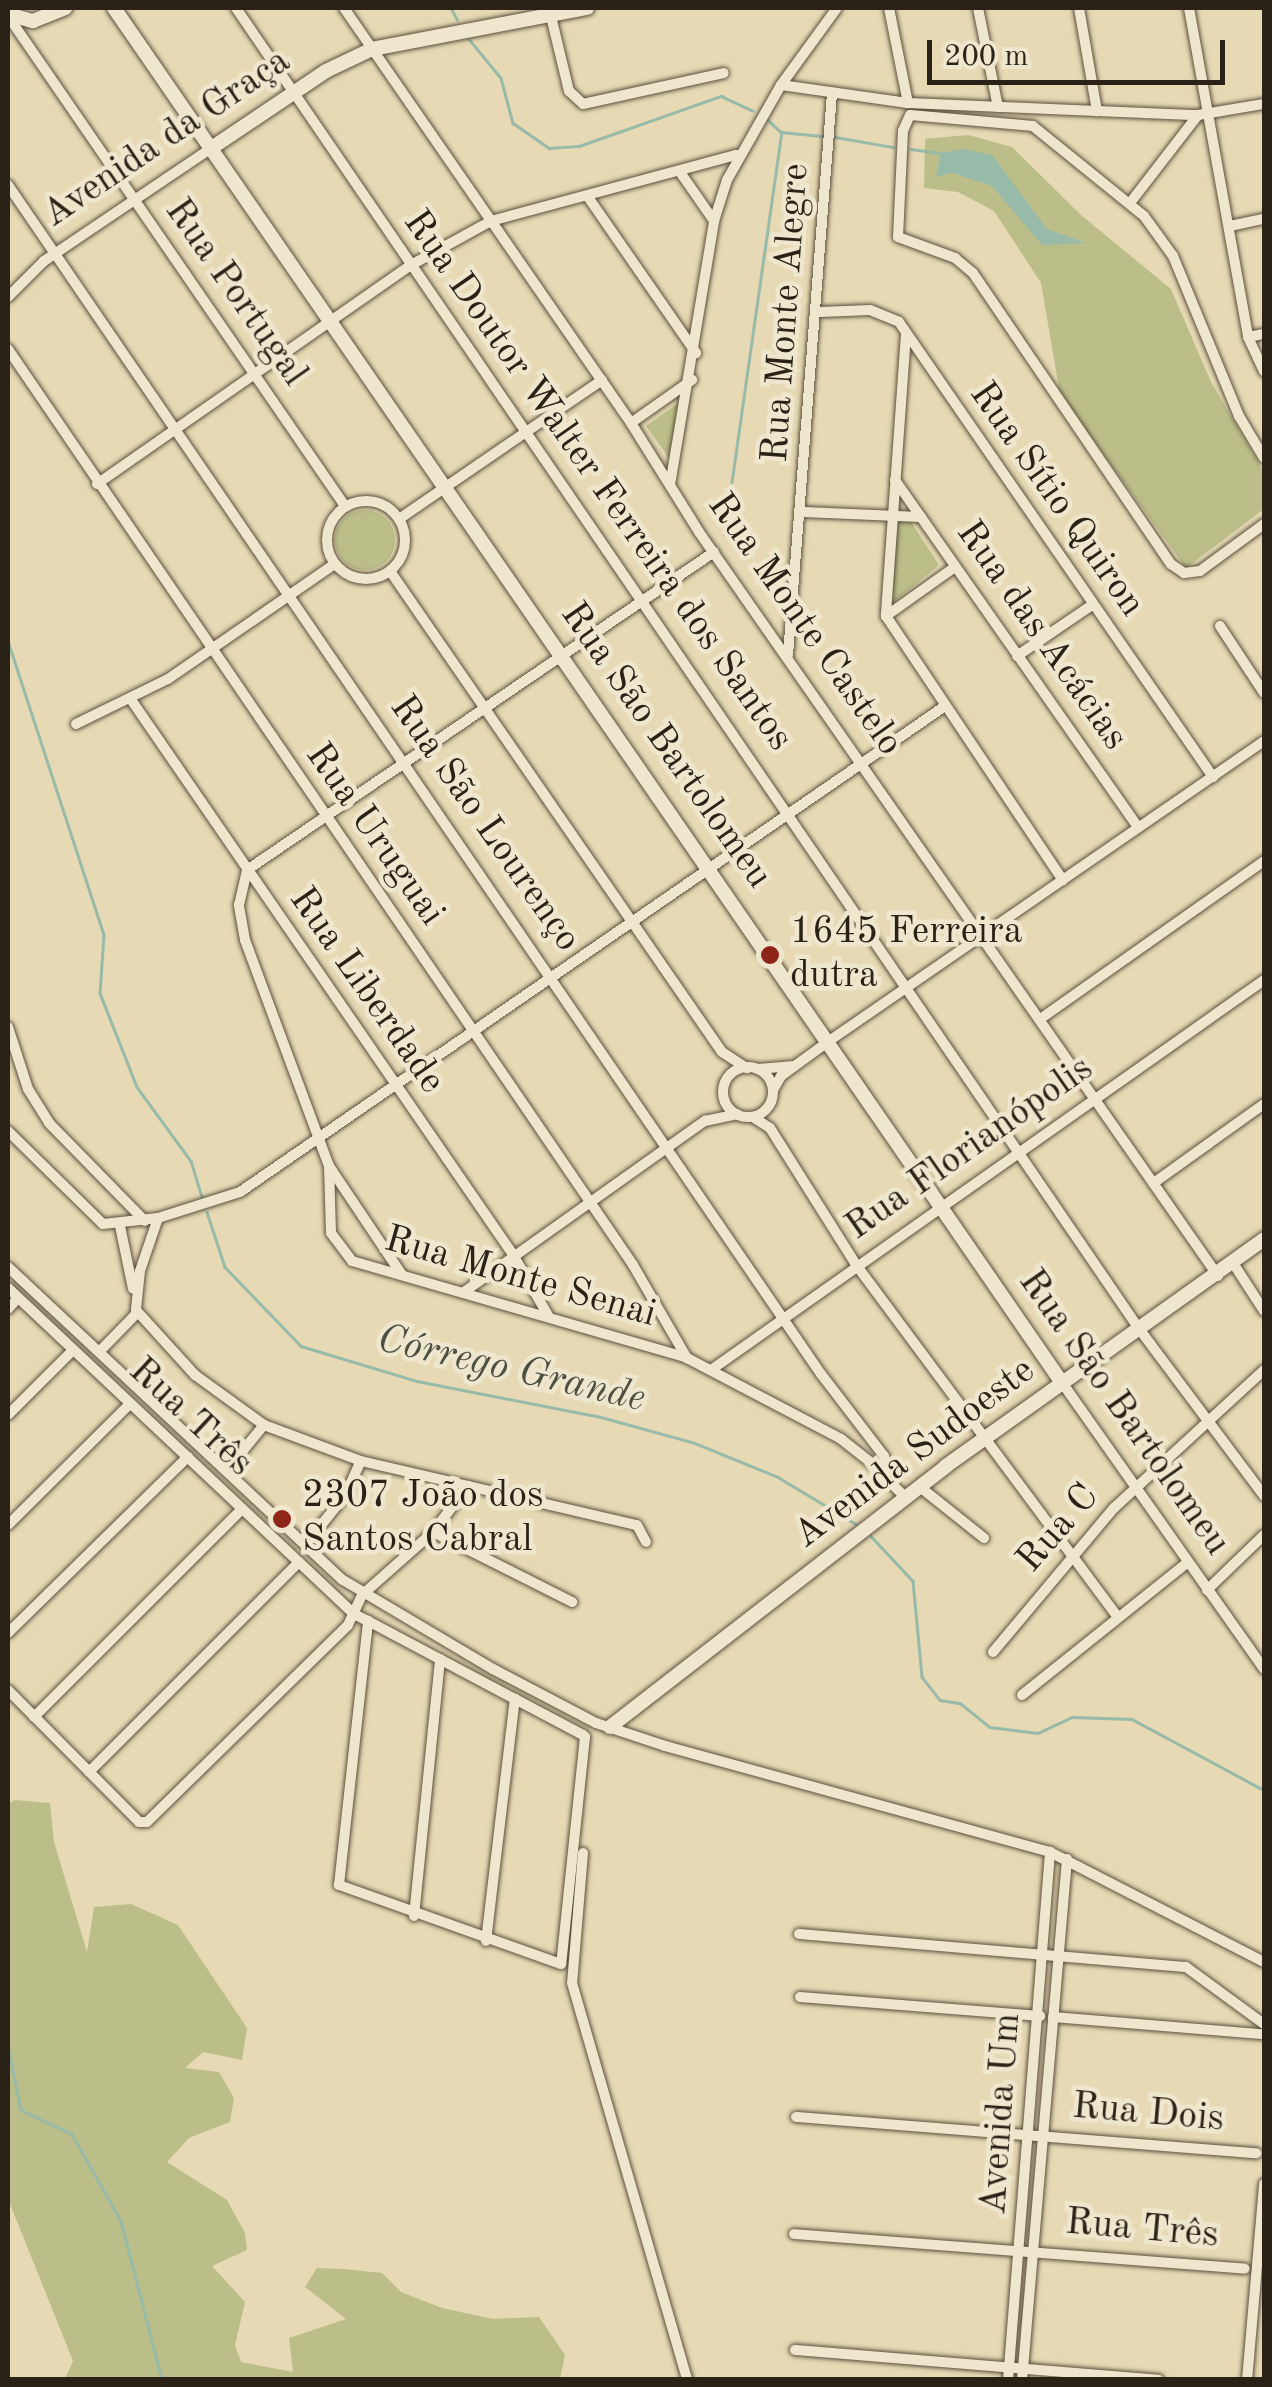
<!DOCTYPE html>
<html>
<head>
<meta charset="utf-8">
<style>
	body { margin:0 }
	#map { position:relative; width:1272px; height:2387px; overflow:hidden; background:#e6d9b4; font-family:"Old Standard TT",serif }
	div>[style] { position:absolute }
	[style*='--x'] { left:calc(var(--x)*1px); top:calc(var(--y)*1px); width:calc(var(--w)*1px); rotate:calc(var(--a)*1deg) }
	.green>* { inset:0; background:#bbbe89 }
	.round { border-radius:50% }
	.water>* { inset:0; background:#97baa9 }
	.stream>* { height:2.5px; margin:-1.25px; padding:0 1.25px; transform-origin:1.25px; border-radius:1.25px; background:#97baa9 }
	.roads { filter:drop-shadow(0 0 2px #5a503e) drop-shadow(0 0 2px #5a503e) }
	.minor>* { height:10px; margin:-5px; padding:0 5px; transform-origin:5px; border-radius:5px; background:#efe6ce }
	.minor>.ring { margin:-5px; padding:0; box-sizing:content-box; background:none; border:10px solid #efe6ce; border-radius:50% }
	.tertiary>* { height:14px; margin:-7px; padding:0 7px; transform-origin:7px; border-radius:7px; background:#efe6ce }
	.dots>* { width:28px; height:28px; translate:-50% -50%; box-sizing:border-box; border:5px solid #efe6ce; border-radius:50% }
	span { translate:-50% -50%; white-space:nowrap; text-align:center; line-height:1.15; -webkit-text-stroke:9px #efe6ce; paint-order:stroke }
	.street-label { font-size:38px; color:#2b2217 }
	.poi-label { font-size:38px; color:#2b2217 }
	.left { translate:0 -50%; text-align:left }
	.water-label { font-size:40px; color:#4b5043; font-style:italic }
	.frame { position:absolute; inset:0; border:10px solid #2b2217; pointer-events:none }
	.scale { position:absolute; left:927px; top:40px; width:298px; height:45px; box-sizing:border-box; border:5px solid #2b2217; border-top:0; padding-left:12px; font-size:30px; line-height:35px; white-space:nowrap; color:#2b2217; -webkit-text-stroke:8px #efe6ce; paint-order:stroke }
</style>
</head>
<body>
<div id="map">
	<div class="green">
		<div style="clip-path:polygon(968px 135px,1012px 147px,1081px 215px,1171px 289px,1211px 382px,1264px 472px,1264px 509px,1186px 568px,1060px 394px,1041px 283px,994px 211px,958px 192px,924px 188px,925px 139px)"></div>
		<div style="clip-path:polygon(680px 402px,669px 458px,646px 426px)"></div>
		<div style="clip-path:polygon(898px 502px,939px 565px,890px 605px)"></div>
		<div class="round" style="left:335px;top:510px;width:60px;height:60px"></div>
		<div style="clip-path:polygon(15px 1800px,50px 1803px,54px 1842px,87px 1952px,94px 1907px,131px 1904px,178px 1925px,247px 2028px,242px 2060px,203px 2052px,185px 2068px,219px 2072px,234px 2098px,230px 2122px,189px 2138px,167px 2162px,227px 2200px,245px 2233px,247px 2250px,212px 2266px,245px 2302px,235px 2345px,241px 2362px,293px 2372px,289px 2338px,346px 2319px,305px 2287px,317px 2268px,343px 2269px,382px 2273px,401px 2292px,442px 2308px,493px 2319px,539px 2317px,565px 2355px,560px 2379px,65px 2379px,73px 2361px,8px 2199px,8px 1804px)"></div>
	</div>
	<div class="water">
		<div style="clip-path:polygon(963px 149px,992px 155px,1047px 229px,1086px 243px,1042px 245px,992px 186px,952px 173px,936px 177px,941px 153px)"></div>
	</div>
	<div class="stream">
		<div style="--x:451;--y:8;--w:13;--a:61"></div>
		<div style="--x:469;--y:39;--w:50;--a:50.6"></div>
		<div style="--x:501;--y:78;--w:47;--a:75.1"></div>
		<div style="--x:513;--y:123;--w:44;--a:34.8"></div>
		<div style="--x:549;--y:148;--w:30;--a:-4"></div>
		<div style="--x:579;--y:146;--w:151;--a:-19.4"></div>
		<div style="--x:721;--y:96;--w:35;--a:25"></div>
		<div style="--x:768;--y:120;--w:18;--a:43"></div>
		<div style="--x:781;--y:132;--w:41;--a:5.6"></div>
		<div style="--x:835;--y:137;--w:59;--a:9.8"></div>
		<div style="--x:911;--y:149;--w:30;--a:8"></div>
		<div style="--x:724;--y:535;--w:407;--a:-81.9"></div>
		<div style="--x:8;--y:641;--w:309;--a:71.9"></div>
		<div style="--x:104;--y:935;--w:58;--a:93.9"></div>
		<div style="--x:100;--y:993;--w:101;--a:68.5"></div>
		<div style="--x:137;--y:1087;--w:92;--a:53.9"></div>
		<div style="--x:191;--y:1161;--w:37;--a:73"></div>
		<div style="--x:207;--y:1212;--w:58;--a:71.9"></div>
		<div style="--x:225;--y:1267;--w:110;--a:46.1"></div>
		<div style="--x:301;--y:1346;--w:121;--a:16.8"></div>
		<div style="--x:417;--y:1381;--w:187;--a:11.1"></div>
		<div style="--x:601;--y:1417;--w:94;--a:15.4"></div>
		<div style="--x:692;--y:1442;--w:93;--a:22.1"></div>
		<div style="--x:778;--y:1477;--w:91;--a:31.1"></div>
		<div style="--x:871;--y:1536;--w:62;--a:47"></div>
		<div style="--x:913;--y:1581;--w:96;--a:84.6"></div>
		<div style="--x:922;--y:1677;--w:29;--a:52"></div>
		<div style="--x:940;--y:1700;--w:20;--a:9"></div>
		<div style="--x:960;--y:1703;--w:38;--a:39"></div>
		<div style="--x:990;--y:1727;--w:48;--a:7.1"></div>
		<div style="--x:1038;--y:1733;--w:38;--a:-25"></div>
		<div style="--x:1072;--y:1717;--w:60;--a:1.9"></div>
		<div style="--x:1132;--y:1719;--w:150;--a:28.3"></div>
		<div style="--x:8;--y:2046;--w:65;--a:78.5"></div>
		<div style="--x:21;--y:2110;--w:56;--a:25.2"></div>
		<div style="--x:72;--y:2134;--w:100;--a:60.6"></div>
		<div style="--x:121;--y:2221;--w:164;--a:75.5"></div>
	</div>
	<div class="roads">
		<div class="minor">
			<div style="--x:236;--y:8;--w:1602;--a:55.64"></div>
			<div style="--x:1140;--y:1330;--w:207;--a:53.2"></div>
			<div style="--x:344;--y:8;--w:505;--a:55.33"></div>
			<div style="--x:631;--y:423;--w:128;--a:58"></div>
			<div style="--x:699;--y:532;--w:907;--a:55.1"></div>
			<div style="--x:549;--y:8;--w:85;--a:76.5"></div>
			<div style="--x:569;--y:91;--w:19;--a:43"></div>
			<div style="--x:583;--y:104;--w:144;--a:-12.4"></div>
			<div style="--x:889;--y:8;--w:97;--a:78.7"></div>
			<div style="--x:978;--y:8;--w:101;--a:78.6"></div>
			<div style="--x:1079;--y:8;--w:105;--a:80.1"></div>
			<div style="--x:1189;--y:8;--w:334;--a:79.8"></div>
			<div style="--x:1248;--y:337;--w:38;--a:65"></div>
			<div style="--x:8;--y:16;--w:595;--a:55.48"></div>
			<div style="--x:781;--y:85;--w:128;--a:8.1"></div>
			<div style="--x:908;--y:103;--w:290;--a:2.4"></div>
			<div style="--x:1198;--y:115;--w:67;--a:-9.5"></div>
			<div style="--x:680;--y:172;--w:60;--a:55.2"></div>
			<div style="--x:8;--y:185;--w:1440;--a:55.64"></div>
			<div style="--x:821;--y:1374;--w:103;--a:52.5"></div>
			<div style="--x:884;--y:1456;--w:27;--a:77"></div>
			<div style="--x:890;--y:1482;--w:23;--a:45"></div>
			<div style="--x:588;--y:197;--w:190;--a:55.3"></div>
			<div style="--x:1130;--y:203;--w:111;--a:-52.3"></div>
			<div style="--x:1230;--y:226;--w:35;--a:-12"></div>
			<div style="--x:8;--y:297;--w:51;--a:-45"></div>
			<div style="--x:44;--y:261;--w:204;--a:-34"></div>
			<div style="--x:820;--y:312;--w:50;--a:-2.3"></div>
			<div style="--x:870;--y:310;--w:31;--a:22"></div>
			<div style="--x:899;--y:322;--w:553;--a:55.39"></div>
			<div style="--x:906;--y:334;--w:283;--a:94.1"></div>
			<div style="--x:886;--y:616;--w:318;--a:56.2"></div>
			<div style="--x:1248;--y:337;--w:16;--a:-11"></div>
			<div style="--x:8;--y:349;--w:1109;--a:55.69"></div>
			<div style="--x:633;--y:1265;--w:108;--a:59.9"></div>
			<div style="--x:631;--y:423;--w:75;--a:-35.2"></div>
			<div style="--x:1264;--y:458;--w:49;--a:-120.8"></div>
			<div style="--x:1239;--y:416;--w:173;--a:-112.4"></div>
			<div style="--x:1173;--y:256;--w:49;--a:-125.9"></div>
			<div style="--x:1144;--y:216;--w:143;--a:-141"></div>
			<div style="--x:1033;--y:126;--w:123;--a:-174.9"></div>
			<div style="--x:910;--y:115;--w:17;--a:114"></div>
			<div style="--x:903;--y:131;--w:106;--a:92.7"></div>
			<div style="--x:898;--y:237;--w:61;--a:20.2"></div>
			<div style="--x:955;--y:258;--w:23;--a:40"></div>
			<div style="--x:973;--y:273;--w:352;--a:55.8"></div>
			<div style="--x:1171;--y:564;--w:16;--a:35"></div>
			<div style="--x:1184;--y:573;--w:16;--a:-7"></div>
			<div style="--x:1200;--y:571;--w:79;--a:-36.3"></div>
			<div style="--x:895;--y:480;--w:424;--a:55"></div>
			<div style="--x:97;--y:484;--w:383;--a:-34.9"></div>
			<div style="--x:411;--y:265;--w:91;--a:-28.8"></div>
			<div style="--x:491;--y:221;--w:254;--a:-15.1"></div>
			<div style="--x:670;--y:485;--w:268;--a:-80.5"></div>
			<div style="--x:714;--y:221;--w:43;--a:-72.4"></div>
			<div style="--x:727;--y:180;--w:109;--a:-60.4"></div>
			<div style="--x:781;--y:85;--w:95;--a:-54"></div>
			<div class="ring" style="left:327px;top:501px;width:68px;height:68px"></div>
			<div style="--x:803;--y:512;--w:118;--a:2.4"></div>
			<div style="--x:399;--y:519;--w:246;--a:-34.4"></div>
			<div style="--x:390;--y:571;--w:584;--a:55.39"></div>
			<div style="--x:722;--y:1052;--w:30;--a:33"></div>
			<div style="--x:886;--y:616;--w:85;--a:-35.4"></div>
			<div style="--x:1220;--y:626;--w:80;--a:56.7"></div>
			<div style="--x:788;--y:655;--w:563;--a:-85.52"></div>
			<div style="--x:1017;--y:656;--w:91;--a:-34.2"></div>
			<div style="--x:132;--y:701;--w:670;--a:55.46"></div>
			<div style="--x:512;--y:1253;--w:74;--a:60"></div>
			<div style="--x:76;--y:724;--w:102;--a:-26.1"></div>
			<div style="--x:168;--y:679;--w:203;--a:-34.6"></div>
			<div style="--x:1043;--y:1017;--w:271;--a:-35.2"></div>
			<div style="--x:8;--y:1027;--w:65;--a:72.1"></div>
			<div style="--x:28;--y:1089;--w:40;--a:58"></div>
			<div style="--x:49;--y:1123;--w:137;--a:45.6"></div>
			<div class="ring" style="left:723px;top:1067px;width:40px;height:40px"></div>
			<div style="--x:758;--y:1069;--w:36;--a:-5"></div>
			<div style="--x:773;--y:1090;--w:16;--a:-60"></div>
			<div style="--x:781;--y:1076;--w:59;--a:-36.1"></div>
			<div style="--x:829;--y:1041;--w:528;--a:-34.59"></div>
			<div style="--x:753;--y:1117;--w:20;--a:33"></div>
			<div style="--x:770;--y:1128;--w:163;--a:57.8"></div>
			<div style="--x:857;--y:1266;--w:437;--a:53.4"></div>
			<div style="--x:8;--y:1131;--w:133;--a:44.4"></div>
			<div style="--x:103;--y:1224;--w:55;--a:-6.2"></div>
			<div style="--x:158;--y:1218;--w:86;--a:-17.6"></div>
			<div style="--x:240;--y:1192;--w:853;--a:-34.58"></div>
			<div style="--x:329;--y:1166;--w:67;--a:88.3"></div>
			<div style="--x:331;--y:1233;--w:35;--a:53"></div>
			<div style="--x:352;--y:1261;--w:349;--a:16.1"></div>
			<div style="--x:687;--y:1358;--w:174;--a:27.7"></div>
			<div style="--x:841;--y:1439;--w:60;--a:38.2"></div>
			<div style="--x:1155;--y:1182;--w:134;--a:-35.6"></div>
			<div style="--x:158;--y:1218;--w:56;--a:108.8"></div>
			<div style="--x:140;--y:1271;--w:39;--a:96"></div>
			<div style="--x:136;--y:1310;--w:88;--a:47.8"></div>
			<div style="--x:195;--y:1375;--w:85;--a:35.9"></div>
			<div style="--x:264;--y:1425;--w:103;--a:20.4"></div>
			<div style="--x:361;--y:1461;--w:283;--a:13.1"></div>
			<div style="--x:637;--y:1525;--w:19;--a:62"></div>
			<div style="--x:120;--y:1226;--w:64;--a:78.3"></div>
			<div style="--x:1233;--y:1263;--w:57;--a:57.1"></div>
			<div style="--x:8;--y:1267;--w:458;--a:43.1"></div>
			<div style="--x:343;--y:1580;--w:174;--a:30.7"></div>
			<div style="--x:493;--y:1669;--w:116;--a:27.7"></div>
			<div style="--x:596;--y:1723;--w:73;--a:18.4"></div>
			<div style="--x:665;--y:1746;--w:399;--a:15.4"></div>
			<div style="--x:1050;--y:1852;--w:241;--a:27.2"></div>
			<div style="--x:402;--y:1275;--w:131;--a:-123.8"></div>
			<div style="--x:329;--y:1166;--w:241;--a:-110.4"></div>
			<div style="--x:245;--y:940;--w:36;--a:-100"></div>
			<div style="--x:239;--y:905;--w:36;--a:-77"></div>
			<div style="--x:247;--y:870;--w:565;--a:-34.25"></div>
			<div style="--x:8;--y:1288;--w:475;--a:43.3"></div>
			<div style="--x:354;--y:1614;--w:16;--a:27"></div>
			<div style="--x:368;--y:1621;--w:166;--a:28"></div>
			<div style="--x:515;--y:1699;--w:77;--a:27.9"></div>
			<div style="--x:583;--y:1735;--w:3;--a:45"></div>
			<div style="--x:585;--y:1737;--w:228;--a:96"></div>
			<div style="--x:561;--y:1964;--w:236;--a:-160.4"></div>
			<div style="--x:339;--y:1885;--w:266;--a:-83.7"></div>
			<div style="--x:464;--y:1292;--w:296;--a:-35.4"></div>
			<div style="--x:705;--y:1121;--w:33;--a:-12"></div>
			<div style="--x:8;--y:1309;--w:15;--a:-48"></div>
			<div style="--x:100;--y:1351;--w:53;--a:-45.8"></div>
			<div style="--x:711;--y:1370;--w:677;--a:-35.19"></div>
			<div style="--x:1063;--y:1384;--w:349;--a:54.8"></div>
			<div style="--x:8;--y:1415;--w:92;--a:-45"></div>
			<div style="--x:227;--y:1470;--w:58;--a:-50.6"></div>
			<div style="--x:920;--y:1487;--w:82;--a:38.6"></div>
			<div style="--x:8;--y:1525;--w:172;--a:-44.8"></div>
			<div style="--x:433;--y:1532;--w:156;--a:26.7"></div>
			<div style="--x:306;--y:1544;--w:64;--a:-51.3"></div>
			<div style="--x:346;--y:1494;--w:36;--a:-66"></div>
			<div style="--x:1207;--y:1590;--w:79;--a:-44"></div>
			<div style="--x:8;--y:1633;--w:252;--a:-44.4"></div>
			<div style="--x:993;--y:1652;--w:188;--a:-50"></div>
			<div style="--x:1114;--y:1508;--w:204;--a:-42.6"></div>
			<div style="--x:8;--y:1690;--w:186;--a:45.2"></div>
			<div style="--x:139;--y:1822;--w:8;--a:0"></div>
			<div style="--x:147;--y:1822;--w:281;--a:-44.4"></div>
			<div style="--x:348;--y:1625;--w:33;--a:-65"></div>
			<div style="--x:362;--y:1595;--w:95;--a:-41.6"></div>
			<div style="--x:433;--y:1532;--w:58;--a:-52.7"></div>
			<div style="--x:1022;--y:1695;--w:211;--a:-38.7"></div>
			<div style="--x:34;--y:1717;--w:294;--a:-45"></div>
			<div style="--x:89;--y:1772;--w:297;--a:-45"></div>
			<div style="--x:583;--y:1853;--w:130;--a:94.8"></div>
			<div style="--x:572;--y:1983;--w:413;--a:73.8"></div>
			<div style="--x:414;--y:1916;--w:258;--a:-84.2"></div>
			<div style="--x:799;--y:1934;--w:388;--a:4.9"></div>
			<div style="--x:1186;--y:1967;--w:97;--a:36.2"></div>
			<div style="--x:486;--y:1941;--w:244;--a:-83.2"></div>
			<div style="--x:800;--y:1997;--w:241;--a:4.5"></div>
			<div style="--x:1053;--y:2017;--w:209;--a:4.7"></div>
			<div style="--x:796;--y:2117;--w:462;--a:4.5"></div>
			<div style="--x:794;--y:2234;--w:452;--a:4.4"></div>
			<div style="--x:795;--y:2350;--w:365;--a:4.7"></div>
			<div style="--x:1008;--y:2380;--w:530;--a:-85.45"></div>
			<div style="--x:1022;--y:2380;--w:523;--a:-85.06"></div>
			<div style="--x:1247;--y:2380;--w:197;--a:-85"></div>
		</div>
		<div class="tertiary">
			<div style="--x:114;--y:8;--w:1672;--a:55.41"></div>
			<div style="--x:8;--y:14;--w:26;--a:16"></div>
			<div style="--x:33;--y:21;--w:35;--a:-22"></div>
			<div style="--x:213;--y:147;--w:136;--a:-33.9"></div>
			<div style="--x:326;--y:71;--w:51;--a:-25.6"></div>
			<div style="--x:372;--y:49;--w:219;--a:-10.8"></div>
			<div style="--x:610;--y:1727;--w:425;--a:-37.8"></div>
			<div style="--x:946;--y:1466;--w:391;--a:-35.5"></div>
		</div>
	</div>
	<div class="dots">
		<div style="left:770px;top:955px;background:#8f2418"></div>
		<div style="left:282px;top:1519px;background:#8f2418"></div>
	</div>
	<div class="street-label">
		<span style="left:167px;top:139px;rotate:-34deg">Avenida da Graça</span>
		<span style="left:235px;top:293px;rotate:55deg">Rua Portugal</span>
		<span style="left:787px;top:313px;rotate:-86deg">Rua Monte Alegre</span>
		<span style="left:597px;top:481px;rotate:55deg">Rua Doutor Walter Ferreira dos Santos</span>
		<span style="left:1056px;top:500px;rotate:55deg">Rua Sítio Quiron</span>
		<span style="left:804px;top:625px;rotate:55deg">Rua Monte Castelo</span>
		<span style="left:1041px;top:636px;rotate:55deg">Rua das Acácias</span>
		<span style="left:665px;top:746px;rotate:55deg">Rua São Bartolomeu</span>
		<span style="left:484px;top:824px;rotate:55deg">Rua São Lourenço</span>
		<span style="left:374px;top:835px;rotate:55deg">Rua Uruguai</span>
		<span style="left:366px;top:991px;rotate:55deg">Rua Liberdade</span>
		<span style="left:970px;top:1149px;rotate:-35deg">Rua Florianópolis</span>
		<span style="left:520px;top:1278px;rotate:16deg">Rua Monte Senai</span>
		<span style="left:1123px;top:1413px;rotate:55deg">Rua São Bartolomeu</span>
		<span style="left:190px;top:1418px;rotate:43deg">Rua Três</span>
		<span style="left:915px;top:1454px;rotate:-37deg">Avenida Sudoeste</span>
		<span style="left:1059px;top:1529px;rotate:-49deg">Rua C</span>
		<span style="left:1002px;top:2114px;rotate:-86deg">Avenida Um</span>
		<span style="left:1148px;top:2114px;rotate:5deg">Rua Dois</span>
		<span style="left:1142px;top:2230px;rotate:5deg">Rua Três</span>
	</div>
	<div class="poi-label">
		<span class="left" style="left:790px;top:955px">1645 Ferreira<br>dutra</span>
		<span class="left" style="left:302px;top:1519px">2307 João dos<br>Santos Cabral</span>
	</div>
	<div class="water-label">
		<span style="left:511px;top:1370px;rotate:13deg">Córrego Grande</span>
	</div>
	<div class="frame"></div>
	<div class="scale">200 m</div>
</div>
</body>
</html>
